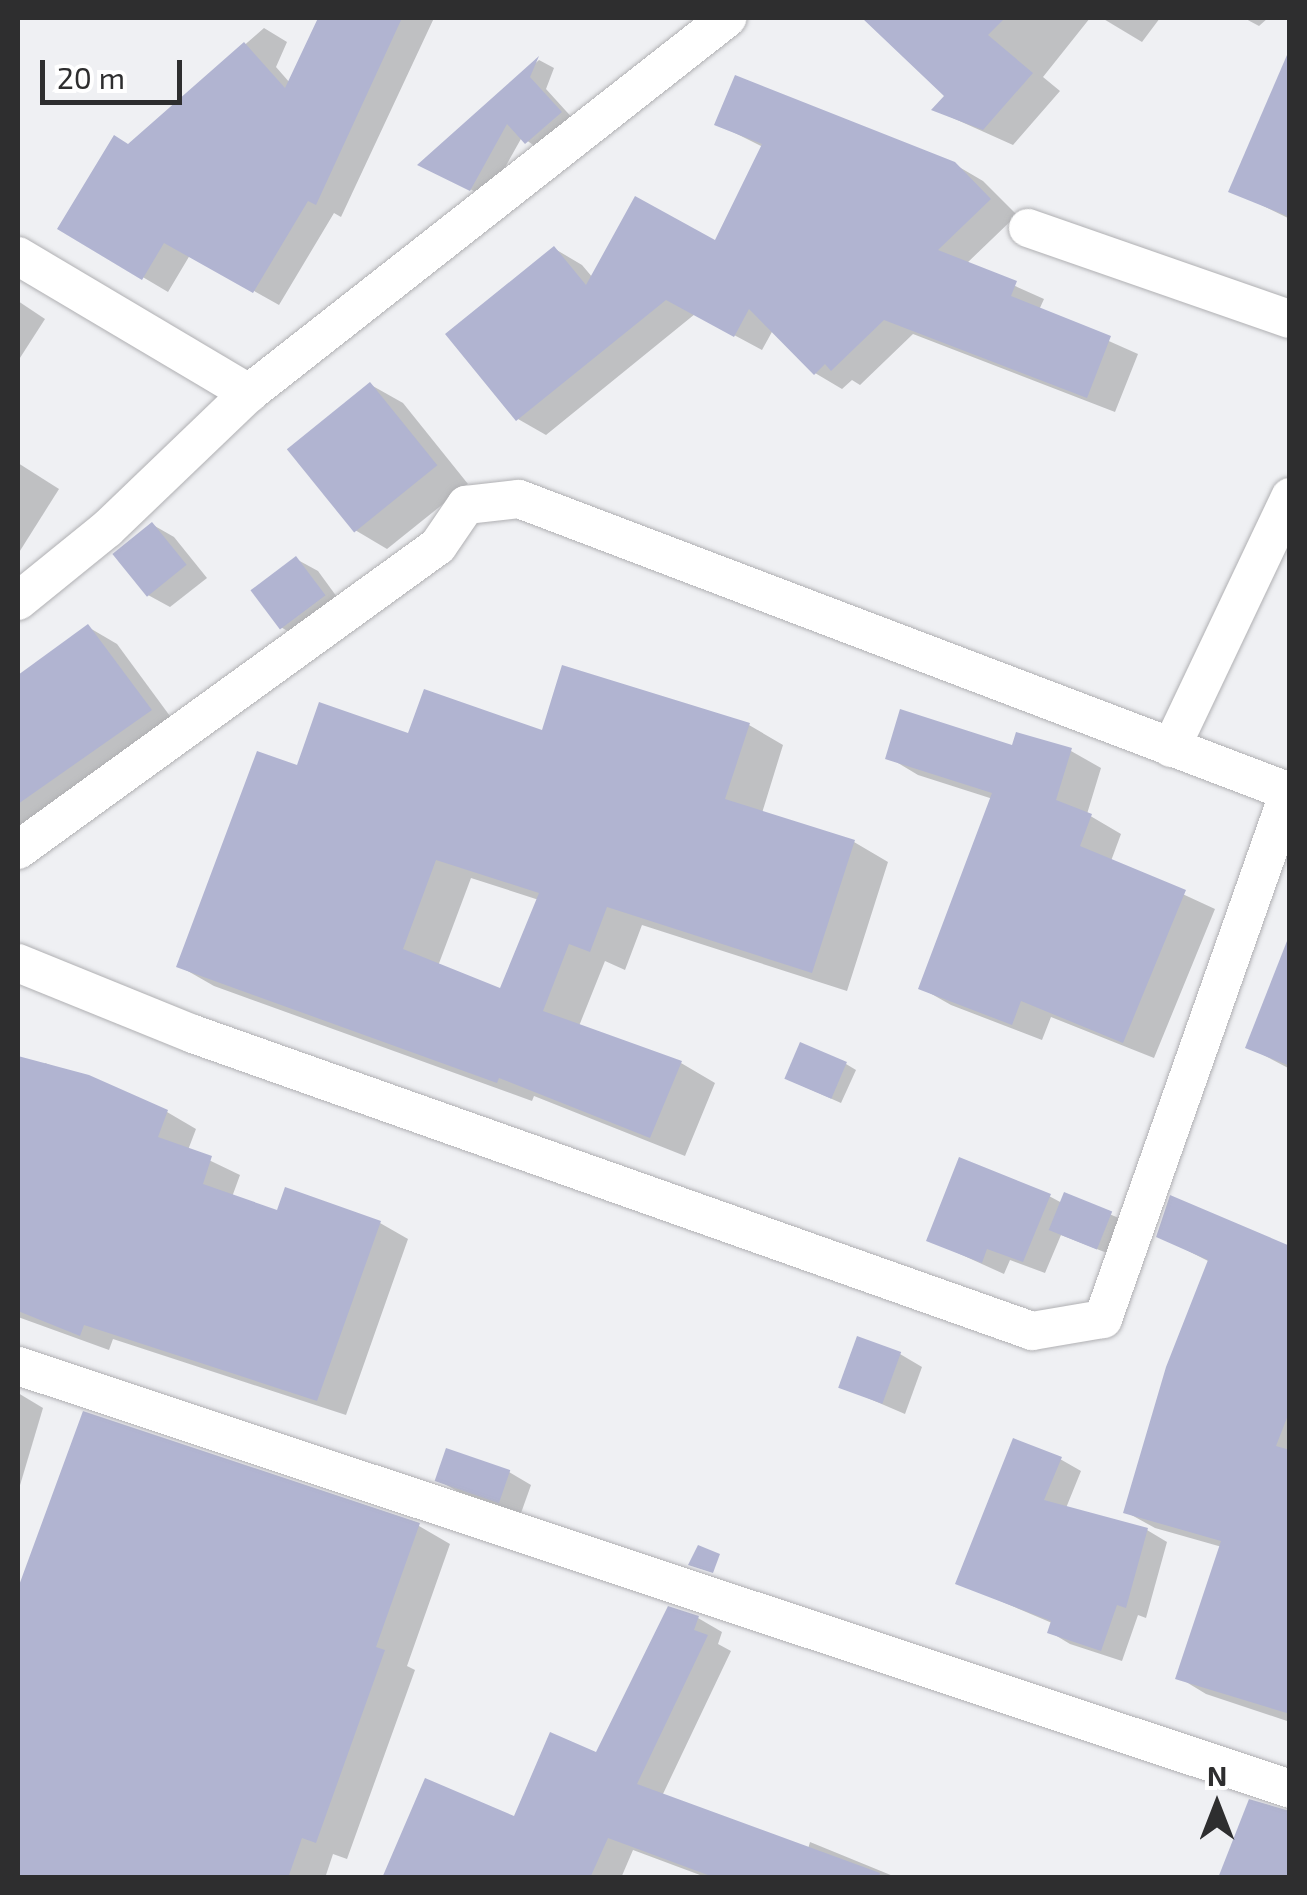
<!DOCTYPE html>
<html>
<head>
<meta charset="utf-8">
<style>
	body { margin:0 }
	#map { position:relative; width:1307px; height:1895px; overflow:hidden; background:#eff0f3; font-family:"Exo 2",sans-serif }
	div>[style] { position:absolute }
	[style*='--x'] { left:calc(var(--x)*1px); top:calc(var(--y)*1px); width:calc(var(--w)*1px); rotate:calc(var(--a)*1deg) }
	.shadow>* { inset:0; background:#0003 }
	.building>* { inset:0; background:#b1b4d1; transform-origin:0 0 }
	.roads { filter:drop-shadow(0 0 2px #b0b0b3) drop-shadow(0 0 2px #b0b0b3) }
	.minor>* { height:38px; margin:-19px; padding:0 19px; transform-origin:19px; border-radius:19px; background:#fff }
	span { translate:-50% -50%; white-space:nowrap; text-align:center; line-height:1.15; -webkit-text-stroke:10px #fff; paint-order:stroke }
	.frame { position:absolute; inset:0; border:20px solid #2e2e2f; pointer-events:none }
	.north { position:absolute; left:1167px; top:1755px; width:100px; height:100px; -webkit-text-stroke:8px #fff; paint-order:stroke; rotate:0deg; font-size:28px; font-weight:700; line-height:40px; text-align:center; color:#2e2e2f }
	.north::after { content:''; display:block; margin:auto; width:35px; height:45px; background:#2e2e2f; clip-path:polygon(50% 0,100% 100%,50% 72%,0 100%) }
	.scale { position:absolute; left:40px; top:60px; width:142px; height:45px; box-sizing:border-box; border:5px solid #2e2e2f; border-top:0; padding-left:12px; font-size:30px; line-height:35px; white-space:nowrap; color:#2e2e2f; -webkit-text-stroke:8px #fff; paint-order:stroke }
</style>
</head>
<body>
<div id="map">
	<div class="shadow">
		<div style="clip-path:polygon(321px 18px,434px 18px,341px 217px,334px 213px,279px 305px,190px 255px,168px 292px,60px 228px,129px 146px,264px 28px,287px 42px,276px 67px,290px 83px)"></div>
		<div style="clip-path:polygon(865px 18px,1090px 18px,1043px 77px,1060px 91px,1013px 145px,935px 110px,947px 96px)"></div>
		<div style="clip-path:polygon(1102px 18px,1160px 18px,1142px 42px)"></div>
		<div style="clip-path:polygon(1244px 18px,1268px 18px,1259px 26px)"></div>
		<div style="clip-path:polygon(539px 60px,554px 68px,546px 89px,576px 122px,543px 152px,522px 137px,488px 198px,421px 165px)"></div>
		<div style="clip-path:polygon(1290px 100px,1290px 219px,1231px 190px)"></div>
		<div style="clip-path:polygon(717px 124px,954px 164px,983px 181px,1017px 215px,966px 264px,1044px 299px,1039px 310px,1138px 354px,1115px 412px,913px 334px,860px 385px,852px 380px,842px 389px,815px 373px,773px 330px,762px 350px,695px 314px,546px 435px,518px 419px,449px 335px,555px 249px,582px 265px,593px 278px,716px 243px,763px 147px)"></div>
		<div style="clip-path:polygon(18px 301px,45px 319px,18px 361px)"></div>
		<div style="clip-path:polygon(371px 385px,403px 403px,468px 484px,387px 549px,355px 530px)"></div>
		<div style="clip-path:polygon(18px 463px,59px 489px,18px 554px)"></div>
		<div style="clip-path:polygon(153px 525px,174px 537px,207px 578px,170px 607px,148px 595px)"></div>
		<div style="clip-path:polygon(296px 559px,318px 571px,345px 608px,301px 639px,279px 626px)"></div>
		<div style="clip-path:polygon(88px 627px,117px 644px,178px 727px,18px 837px,18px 678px)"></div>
		<div style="clip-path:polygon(evenodd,749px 725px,783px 745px,762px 813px,854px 842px,888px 862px,847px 991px,642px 925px,625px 970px,605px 961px,579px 1026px,681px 1063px,715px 1083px,685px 1156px,534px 1096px,532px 1101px,214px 986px,179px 966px,299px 769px,410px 736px,749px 725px,471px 878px,539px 900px,501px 991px,438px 966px,471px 878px)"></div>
		<div style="clip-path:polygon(1013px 749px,1071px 751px,1101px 768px,1087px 814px,1121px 834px,1111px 861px,1215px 909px,1154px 1058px,1051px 1017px,1042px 1040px,951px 1005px,921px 988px,993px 799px,918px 775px,888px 757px)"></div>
		<div style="clip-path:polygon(1290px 940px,1290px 1069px,1248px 1047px)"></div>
		<div style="clip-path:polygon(18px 1059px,43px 1067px,45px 1063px,167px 1112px,196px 1129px,188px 1150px,240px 1175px,232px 1197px,279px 1213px,380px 1223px,408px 1239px,346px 1415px,113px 1339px,109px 1350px,18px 1317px)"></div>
		<div style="clip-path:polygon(846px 1064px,856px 1070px,841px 1103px,796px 1083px)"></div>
		<div style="clip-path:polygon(1065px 1195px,1121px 1219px,1107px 1253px,1061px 1235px,1045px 1273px,1010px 1260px,1004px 1274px,929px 1240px,1049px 1196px,1062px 1203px)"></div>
		<div style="clip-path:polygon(1159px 1236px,1290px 1246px,1290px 1722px,1206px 1694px,1178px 1677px,1222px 1547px,1155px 1528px,1126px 1512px,1210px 1262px)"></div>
		<div style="clip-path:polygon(900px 1354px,922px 1367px,905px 1414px,842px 1387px)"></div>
		<div style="clip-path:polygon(18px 1393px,43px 1408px,18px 1492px)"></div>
		<div style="clip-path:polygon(85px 1415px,419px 1526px,450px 1544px,407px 1666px,415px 1670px,347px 1859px,333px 1854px,325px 1878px,18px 1878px,18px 1615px)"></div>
		<div style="clip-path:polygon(1060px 1459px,1081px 1471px,1066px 1508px,1147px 1530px,1167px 1542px,1146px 1618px,1138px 1615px,1122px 1661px,1070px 1644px,1050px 1632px,1052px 1623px,958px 1583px)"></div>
		<div style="clip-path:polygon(509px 1472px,531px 1485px,521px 1513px,459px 1492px,437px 1480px)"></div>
		<div style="clip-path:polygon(698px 1618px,722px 1632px,718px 1644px,731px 1651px,662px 1796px,808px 1849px,810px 1842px,898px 1878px,708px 1878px,633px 1850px,621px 1878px,385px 1878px,516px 1820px,598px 1755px)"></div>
	</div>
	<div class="building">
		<div style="clip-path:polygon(318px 18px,402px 18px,316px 205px,308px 201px,253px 293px,164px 243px,142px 280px,57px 229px,114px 135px,128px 144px,244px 42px,285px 88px)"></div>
		<div style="clip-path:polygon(862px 18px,1005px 18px,988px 35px,1033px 73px,983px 130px,931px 110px,944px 96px)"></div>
		<div style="clip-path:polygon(1290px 48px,1290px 217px,1228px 192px)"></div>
		<div style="clip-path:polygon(539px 56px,530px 77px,562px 112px,525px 144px,507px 124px,470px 191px,417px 165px)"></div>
		<div style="clip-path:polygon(735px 75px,955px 162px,991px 199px,938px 250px,1017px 281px,1011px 296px,1111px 336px,1087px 398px,884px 320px,831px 371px,825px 364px,814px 375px,749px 309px,734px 337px,666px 300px,516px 421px,445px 334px,554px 246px,586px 285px,635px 196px,715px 240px,762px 144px,714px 125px)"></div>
		<div style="left:370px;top:382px;width:107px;height:107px;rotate:51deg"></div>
		<div style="left:152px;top:522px;width:55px;height:51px;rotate:51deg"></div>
		<div style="left:296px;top:556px;width:49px;height:57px;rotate:53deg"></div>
		<div style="clip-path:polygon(88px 624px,152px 710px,18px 804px,18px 675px)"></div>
		<div style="clip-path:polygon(evenodd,562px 665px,750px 723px,725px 799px,855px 840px,812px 973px,607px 907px,590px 952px,569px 944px,543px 1011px,682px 1061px,650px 1138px,499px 1078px,497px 1083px,176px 967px,257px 751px,297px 765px,319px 702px,408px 733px,424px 689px,542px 730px,562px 665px,436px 860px,539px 893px,500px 988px,403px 949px,436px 860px)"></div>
		<div style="clip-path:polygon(900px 709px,1012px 745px,1016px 732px,1072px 748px,1056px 800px,1092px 814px,1080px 846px,1186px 890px,1123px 1043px,1021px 1001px,1012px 1025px,918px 989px,992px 793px,885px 759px)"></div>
		<div style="clip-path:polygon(1287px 941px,1290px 941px,1290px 1066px,1245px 1048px)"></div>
		<div style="left:800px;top:1042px;width:51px;height:40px;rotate:23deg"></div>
		<div style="clip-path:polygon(18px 1056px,89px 1075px,168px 1110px,158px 1137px,212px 1156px,203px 1184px,277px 1210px,285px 1187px,381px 1221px,317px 1401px,84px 1325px,80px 1336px,18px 1311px)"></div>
		<div style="clip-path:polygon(959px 1157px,1051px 1194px,1023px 1262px,987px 1249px,982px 1263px,926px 1241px)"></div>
		<div style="left:1064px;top:1192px;width:52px;height:41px;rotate:22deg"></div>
		<div style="clip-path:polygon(1170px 1195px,1290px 1246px,1290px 1410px,1276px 1446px,1290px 1450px,1290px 1714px,1175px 1679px,1221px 1541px,1123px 1513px,1166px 1367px,1208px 1260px,1156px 1237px)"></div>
		<div style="left:857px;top:1336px;width:47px;height:55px;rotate:20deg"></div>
		<div style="clip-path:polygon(83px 1411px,420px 1523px,376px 1647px,385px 1650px,316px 1843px,302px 1838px,288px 1878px,18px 1878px,18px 1588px)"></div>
		<div style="clip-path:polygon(1013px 1438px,1062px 1457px,1044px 1500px,1148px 1528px,1126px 1608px,1117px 1605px,1101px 1651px,1047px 1633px,1051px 1621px,955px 1584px)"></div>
		<div style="left:446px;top:1448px;width:68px;height:35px;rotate:19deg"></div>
		<div style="clip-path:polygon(698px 1545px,720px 1554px,713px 1573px,688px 1565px)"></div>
		<div style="clip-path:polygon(668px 1606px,699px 1616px,694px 1630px,708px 1635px,637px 1784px,880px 1873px,879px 1878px,716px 1878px,608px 1838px,590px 1878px,382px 1878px,425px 1778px,514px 1816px,550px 1732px,596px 1752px)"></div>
		<div style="clip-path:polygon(1249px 1799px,1290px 1811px,1290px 1878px,1218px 1878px)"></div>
	</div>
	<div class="roads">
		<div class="minor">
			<div style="--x:1028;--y:228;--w:277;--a:19.2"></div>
			<div style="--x:18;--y:256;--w:269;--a:30.7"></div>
			<div style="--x:18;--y:601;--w:114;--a:-39"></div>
			<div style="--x:107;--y:529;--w:197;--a:-43.8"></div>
			<div style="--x:249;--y:393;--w:608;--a:-38.11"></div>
			<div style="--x:1171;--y:748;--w:278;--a:-64.6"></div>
			<div style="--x:18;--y:850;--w:518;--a:-35.9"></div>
			<div style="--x:438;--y:546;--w:50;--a:-55.7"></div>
			<div style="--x:466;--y:505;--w:53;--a:-6.5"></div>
			<div style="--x:519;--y:499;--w:825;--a:20.81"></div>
			<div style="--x:18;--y:963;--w:189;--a:22.1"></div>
			<div style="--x:193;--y:1034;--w:890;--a:19.49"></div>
			<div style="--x:1032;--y:1331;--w:72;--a:-9.6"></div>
			<div style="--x:1103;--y:1319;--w:559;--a:-70.56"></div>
			<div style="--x:18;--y:1366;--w:1340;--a:18.39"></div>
		</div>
	</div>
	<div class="frame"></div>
	<div class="north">N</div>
	<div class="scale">20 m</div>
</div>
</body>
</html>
